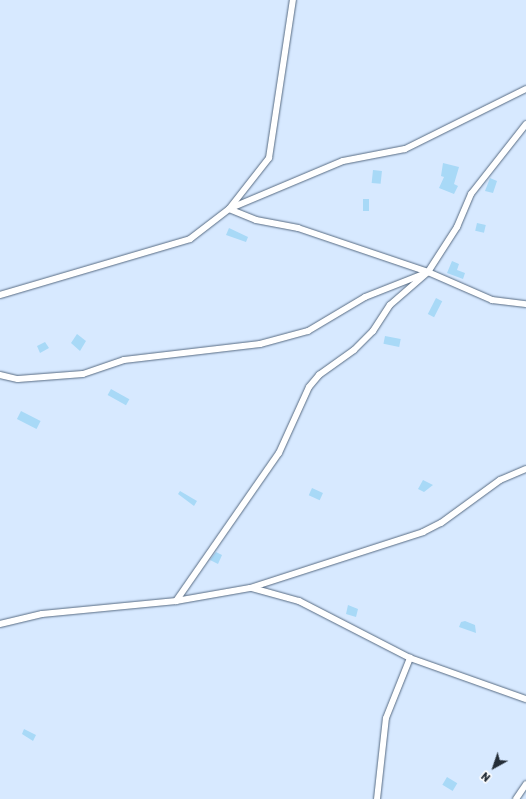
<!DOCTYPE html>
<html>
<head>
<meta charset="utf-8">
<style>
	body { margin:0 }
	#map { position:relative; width:526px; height:799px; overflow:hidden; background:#d7e9ff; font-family:Rubik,sans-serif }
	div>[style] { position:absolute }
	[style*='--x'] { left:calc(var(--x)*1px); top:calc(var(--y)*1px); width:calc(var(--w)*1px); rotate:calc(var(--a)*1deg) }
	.building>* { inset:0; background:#a8d9f7; transform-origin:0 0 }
	.roads { filter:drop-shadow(0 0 1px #576b83) drop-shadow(0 0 1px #576b83) }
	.minor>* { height:6px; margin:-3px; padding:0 3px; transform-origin:3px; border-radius:3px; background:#fff }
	span { translate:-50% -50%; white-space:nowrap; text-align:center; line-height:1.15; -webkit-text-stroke:3.5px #fff; paint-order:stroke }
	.north { position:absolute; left:474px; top:747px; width:40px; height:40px; -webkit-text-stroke:3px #fff; paint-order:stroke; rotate:220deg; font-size:11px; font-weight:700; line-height:16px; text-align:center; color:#242d37 }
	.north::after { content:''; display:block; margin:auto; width:14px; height:18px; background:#242d37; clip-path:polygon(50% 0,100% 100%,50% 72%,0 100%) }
</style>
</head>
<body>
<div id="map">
	<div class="building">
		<div style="clip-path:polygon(443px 163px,459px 167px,454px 184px,458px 186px,454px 194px,439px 188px,444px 177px,441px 176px)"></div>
		<div style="left:373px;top:170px;width:9px;height:13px;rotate:6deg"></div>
		<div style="clip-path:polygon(490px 178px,497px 181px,493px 193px,485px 191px)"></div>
		<div style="left:363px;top:199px;width:6px;height:12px"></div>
		<div style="left:477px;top:223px;width:9px;height:8px;rotate:13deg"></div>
		<div style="clip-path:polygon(229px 228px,248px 237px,246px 242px,226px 235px)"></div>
		<div style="clip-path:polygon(452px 261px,459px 264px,457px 270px,465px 273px,463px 279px,447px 273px)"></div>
		<div style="left:436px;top:298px;width:7px;height:18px;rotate:27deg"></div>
		<div style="clip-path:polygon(77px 334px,86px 341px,80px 351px,71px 343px)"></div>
		<div style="left:385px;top:336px;width:16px;height:8px;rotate:11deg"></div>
		<div style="clip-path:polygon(45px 342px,49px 348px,40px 353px,37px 346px)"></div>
		<div style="left:111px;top:389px;width:21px;height:7px;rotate:29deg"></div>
		<div style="left:21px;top:411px;width:22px;height:9px;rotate:27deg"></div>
		<div style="clip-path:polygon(423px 480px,433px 485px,424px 492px,418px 489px)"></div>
		<div style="left:312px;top:488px;width:12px;height:8px;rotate:24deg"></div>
		<div style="clip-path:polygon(180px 491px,197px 501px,194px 506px,178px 494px)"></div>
		<div style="clip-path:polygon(216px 552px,222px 555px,218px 564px,210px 560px)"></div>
		<div style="clip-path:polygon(348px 605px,358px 609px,356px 617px,346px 614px)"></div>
		<div style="clip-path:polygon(465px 621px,475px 625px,476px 633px,459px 627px,461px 622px)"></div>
		<div style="clip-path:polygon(24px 729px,36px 735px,33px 741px,22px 734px)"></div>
		<div style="left:447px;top:777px;width:12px;height:9px;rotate:31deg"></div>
	</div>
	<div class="roads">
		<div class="minor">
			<div style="--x:231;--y:208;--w:121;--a:-22.8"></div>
			<div style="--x:343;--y:161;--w:63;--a:-11"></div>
			<div style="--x:405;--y:149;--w:135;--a:-26.4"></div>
			<div style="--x:229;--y:209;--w:29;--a:22"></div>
			<div style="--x:256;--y:220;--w:43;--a:10.8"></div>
			<div style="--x:298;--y:228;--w:137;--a:18.7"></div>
			<div style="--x:428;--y:272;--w:70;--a:23.6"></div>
			<div style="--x:492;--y:300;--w:34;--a:7"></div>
			<div style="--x:0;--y:295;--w:198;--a:-16.4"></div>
			<div style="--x:190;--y:239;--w:49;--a:-37.6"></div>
			<div style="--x:229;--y:209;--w:65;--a:-51.9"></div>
			<div style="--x:269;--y:158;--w:160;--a:-81.4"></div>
			<div style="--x:0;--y:375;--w:18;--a:13"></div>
			<div style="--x:18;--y:379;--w:65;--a:-4.4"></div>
			<div style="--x:83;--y:374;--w:43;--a:-18.9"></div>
			<div style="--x:124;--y:360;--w:137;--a:-6.7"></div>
			<div style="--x:260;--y:344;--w:50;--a:-15.2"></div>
			<div style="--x:308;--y:331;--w:66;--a:-30.8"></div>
			<div style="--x:365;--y:297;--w:62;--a:-21.6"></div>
			<div style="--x:252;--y:588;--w:49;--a:15.5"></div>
			<div style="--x:299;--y:601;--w:125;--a:27.2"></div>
			<div style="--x:410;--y:658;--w:123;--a:19.5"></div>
			<div style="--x:176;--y:601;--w:180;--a:-55.2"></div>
			<div style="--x:279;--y:453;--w:72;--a:-65.6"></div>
			<div style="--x:309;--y:387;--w:16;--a:-50"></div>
			<div style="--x:319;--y:375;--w:43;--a:-35.5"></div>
			<div style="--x:354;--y:350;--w:27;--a:-45"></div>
			<div style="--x:373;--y:331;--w:31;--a:-57"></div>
			<div style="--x:390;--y:305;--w:50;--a:-41"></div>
			<div style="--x:428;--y:272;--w:54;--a:-57.2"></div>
			<div style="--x:457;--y:227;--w:36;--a:-67"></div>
			<div style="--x:471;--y:194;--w:89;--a:-51.8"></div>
			<div style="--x:0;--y:624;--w:43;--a:-13.4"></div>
			<div style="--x:42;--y:614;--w:135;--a:-5.5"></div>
			<div style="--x:176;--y:601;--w:75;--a:-10"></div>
			<div style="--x:250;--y:588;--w:182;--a:-17.9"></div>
			<div style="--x:423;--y:532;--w:20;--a:-27"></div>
			<div style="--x:441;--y:523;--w:73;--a:-36.1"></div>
			<div style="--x:500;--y:480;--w:28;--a:-23"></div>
			<div style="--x:377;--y:799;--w:81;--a:-83.7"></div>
			<div style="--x:386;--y:718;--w:65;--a:-68.2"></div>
			<div style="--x:516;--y:799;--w:18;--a:-56"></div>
		</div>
	</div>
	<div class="north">N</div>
</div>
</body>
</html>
